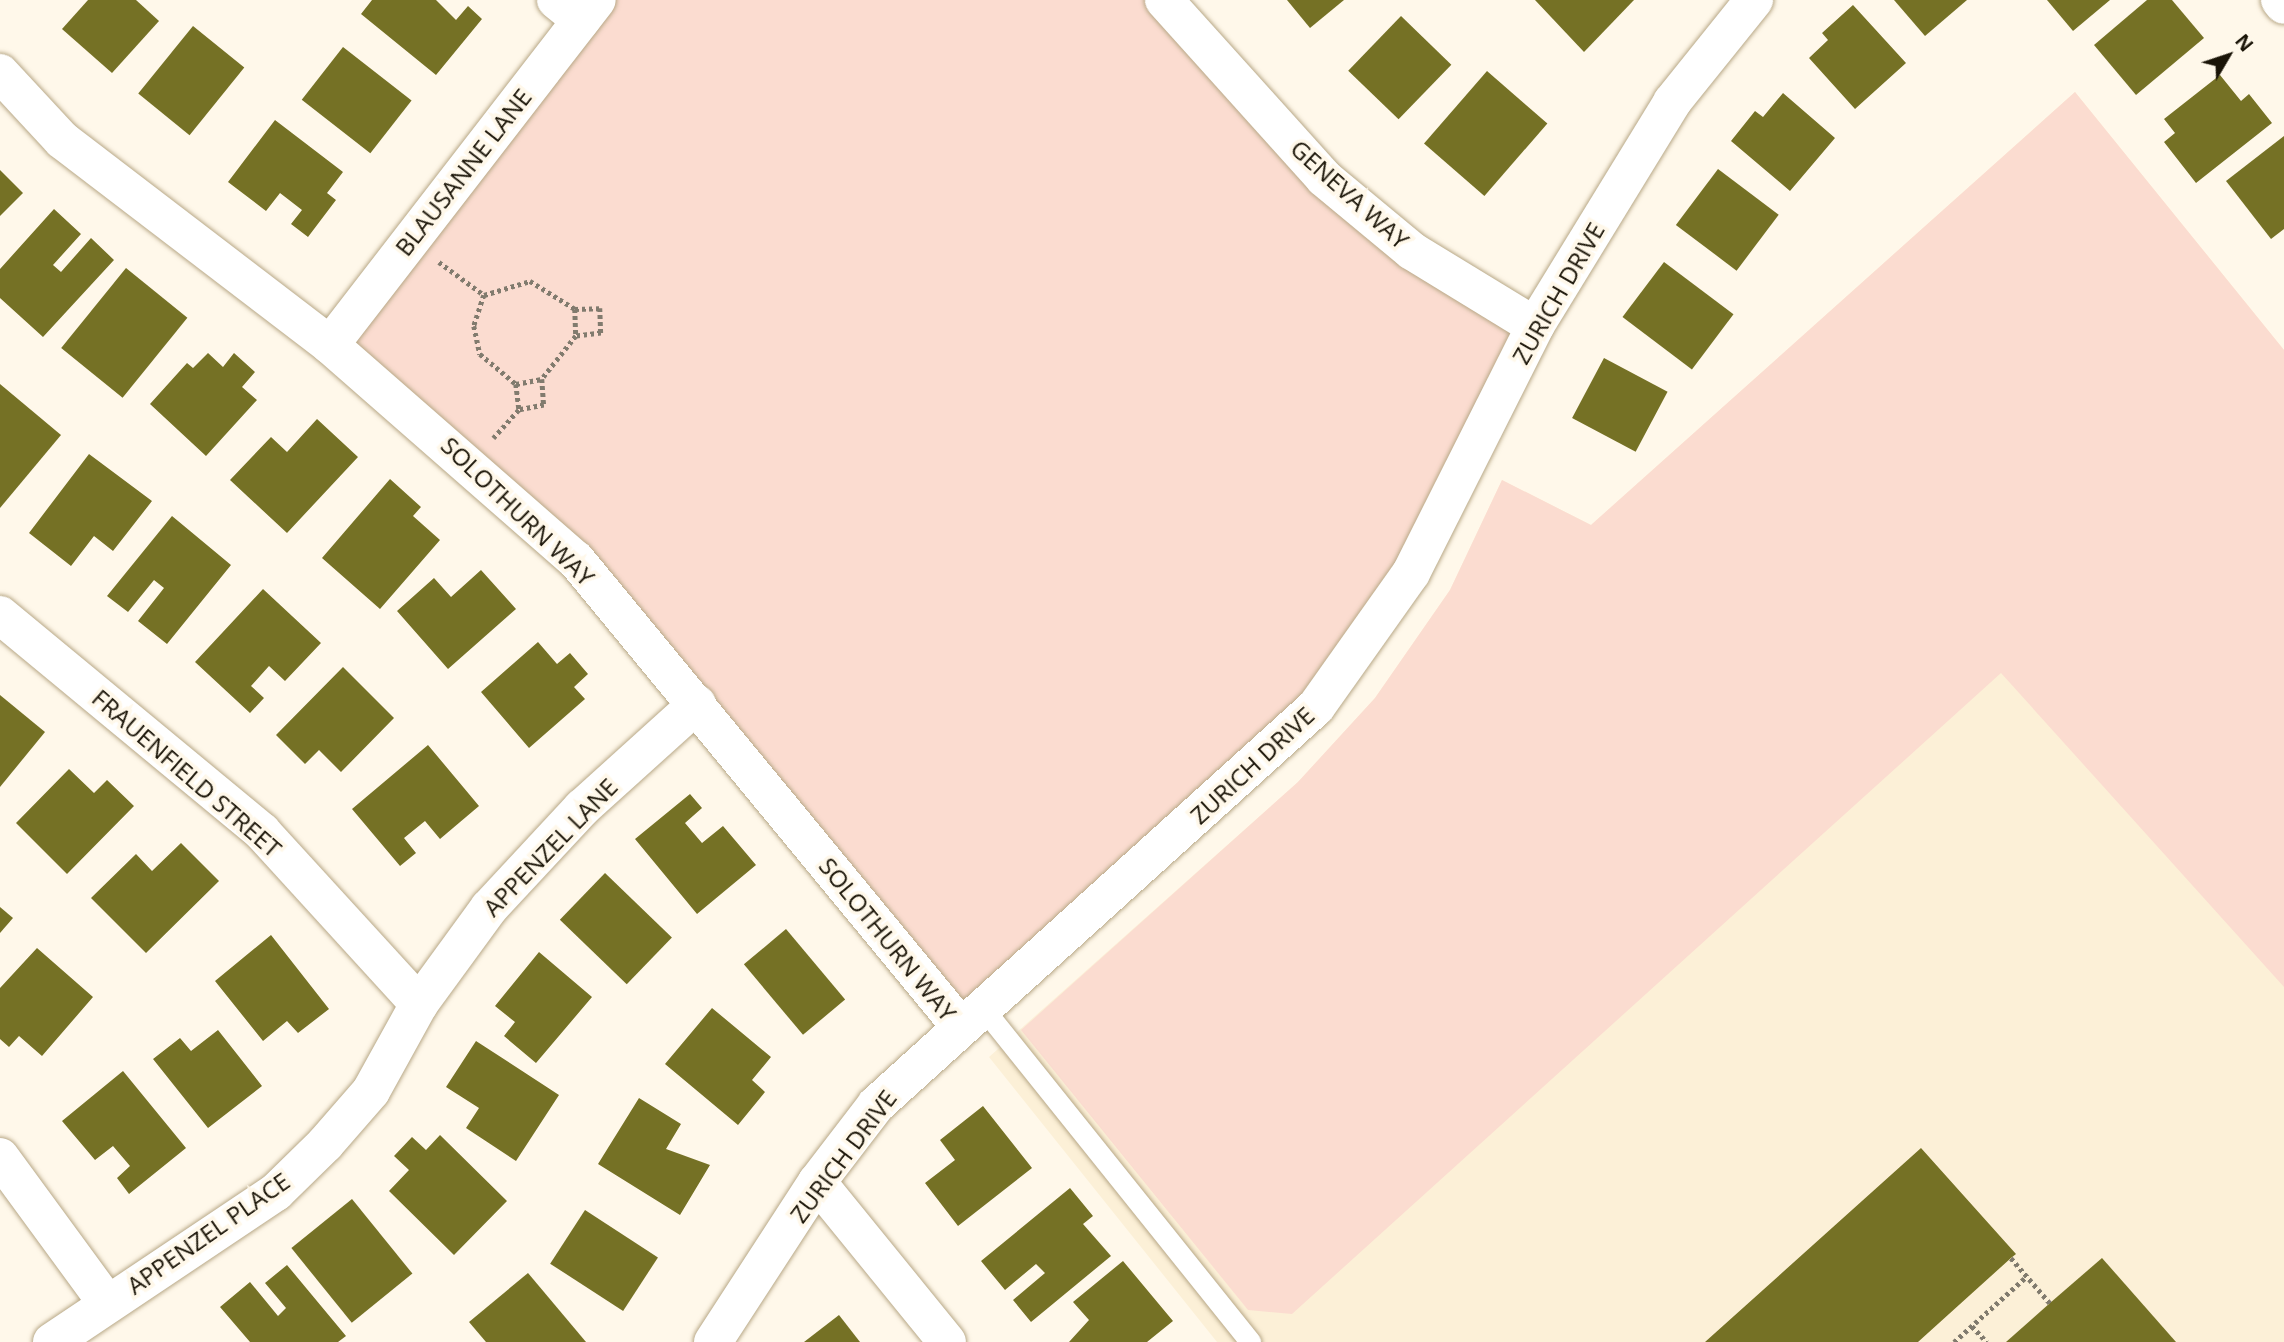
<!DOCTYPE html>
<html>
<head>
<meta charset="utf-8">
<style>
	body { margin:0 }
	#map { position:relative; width:2284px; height:1342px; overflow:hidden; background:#fff8ea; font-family:"Open Sans",sans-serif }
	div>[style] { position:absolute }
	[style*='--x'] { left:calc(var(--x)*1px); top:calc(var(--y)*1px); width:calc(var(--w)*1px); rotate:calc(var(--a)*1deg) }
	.built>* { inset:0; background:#fcf0d7 }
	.green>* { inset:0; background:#fbdcd0 }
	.building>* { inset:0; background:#757125; transform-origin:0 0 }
	.path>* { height:4.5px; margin-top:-2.25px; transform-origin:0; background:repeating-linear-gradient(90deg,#817b6e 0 3.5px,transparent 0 7px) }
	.roads { filter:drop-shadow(0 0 2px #b8a887) drop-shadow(0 0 2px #b8a887) }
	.lane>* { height:21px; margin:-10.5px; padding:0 10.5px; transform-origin:10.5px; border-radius:10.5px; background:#fff }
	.street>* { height:38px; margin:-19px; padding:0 19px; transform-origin:19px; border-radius:19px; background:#fff }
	span { translate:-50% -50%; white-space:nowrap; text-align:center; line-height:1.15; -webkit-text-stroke:7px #fff8ea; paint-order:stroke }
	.street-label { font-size:24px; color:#1a1407 }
	.north { position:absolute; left:2193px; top:21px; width:70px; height:70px; -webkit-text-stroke:5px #fff8ea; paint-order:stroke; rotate:51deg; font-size:19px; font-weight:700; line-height:28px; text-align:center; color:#1a1407 }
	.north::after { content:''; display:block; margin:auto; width:24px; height:32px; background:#1a1407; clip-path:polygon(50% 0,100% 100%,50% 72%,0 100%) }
</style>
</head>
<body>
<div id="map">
	<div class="built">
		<div style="clip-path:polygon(2075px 92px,2284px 350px,2284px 1342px,1217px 1342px,989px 1057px,1298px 782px,1375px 698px,1450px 590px,1502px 480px,1591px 525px)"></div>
	</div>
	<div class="green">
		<div style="clip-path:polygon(597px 0,1164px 0,1324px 178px,1535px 326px,1316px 707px,960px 1026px,697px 704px,330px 345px)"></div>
		<div style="clip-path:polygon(2075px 92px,2284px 350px,2284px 987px,2001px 673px,1292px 1314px,1248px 1310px,1021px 1030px,1298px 782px,1375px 698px,1450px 590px,1502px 480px,1591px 525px)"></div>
	</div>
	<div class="building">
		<div style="clip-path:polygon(88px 0,136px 0,159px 21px,112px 73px,62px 29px)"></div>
		<div style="clip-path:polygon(372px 0,436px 0,456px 20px,468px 6px,482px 19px,436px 75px,361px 14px)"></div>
		<div style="clip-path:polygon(1287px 0,1344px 0,1310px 28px)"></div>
		<div style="clip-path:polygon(1535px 0,1634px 0,1584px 52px)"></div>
		<div style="clip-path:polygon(1894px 0,1967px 0,1925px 36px)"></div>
		<div style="clip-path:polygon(2047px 0,2110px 0,2073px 31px)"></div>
		<div style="clip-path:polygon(2147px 0,2172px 0,2204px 38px,2136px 95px,2094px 45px)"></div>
		<div style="clip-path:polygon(1853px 5px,1906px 63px,1855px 109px,1809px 58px,1828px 40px,1822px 33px)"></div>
		<div style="left:1401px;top:16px;width:70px;height:76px;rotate:44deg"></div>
		<div style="left:193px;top:26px;width:66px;height:87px;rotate:39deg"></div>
		<div style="left:343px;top:47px;width:87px;height:67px;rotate:38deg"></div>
		<div style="left:1487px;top:71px;width:80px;height:96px;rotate:41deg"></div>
		<div style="clip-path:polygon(2220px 75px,2241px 101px,2249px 94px,2272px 123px,2196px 183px,2164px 142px,2175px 133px,2164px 119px)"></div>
		<div style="clip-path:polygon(1783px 93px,1835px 138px,1790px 191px,1731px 141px,1755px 111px,1763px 117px)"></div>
		<div style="clip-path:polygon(275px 120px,343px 172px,327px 193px,336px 200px,308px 237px,291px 224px,302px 210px,280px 193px,266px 211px,228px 182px)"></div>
		<div style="clip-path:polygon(2284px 136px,2284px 229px,2271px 239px,2226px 181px)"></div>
		<div style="left:1718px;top:169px;width:76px;height:70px;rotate:37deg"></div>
		<div style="clip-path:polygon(0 170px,23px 193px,0 216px)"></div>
		<div style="clip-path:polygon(54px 209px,81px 234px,53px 265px,61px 272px,91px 238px,114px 260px,43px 337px,0 298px,0 269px)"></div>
		<div style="left:1664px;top:262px;width:87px;height:69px;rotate:37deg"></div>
		<div style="left:126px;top:268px;width:79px;height:103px;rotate:39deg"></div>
		<div style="clip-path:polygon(208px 353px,223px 367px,234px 353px,255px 372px,242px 387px,257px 400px,206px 456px,150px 404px,187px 363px,193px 368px)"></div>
		<div style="left:1604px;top:358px;width:72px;height:68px;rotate:28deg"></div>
		<div style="clip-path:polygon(0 384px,61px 435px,0 508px)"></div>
		<div style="clip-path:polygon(317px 419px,358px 457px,287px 533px,230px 480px,271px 437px,287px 452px)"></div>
		<div style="clip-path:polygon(89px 454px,152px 501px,113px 551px,94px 536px,71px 566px,29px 533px)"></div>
		<div style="clip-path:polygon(390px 479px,421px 507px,413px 516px,440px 540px,380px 609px,322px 558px)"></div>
		<div style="clip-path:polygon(172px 516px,231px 565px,167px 644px,138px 621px,164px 588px,154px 580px,128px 612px,107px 596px)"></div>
		<div style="clip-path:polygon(481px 570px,516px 609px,448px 669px,397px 611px,434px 578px,451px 597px)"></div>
		<div style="clip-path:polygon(263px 589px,321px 643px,285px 681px,269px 666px,251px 686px,264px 698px,250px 713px,195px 662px)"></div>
		<div style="clip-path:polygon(538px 642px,557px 664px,570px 653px,588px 674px,574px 687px,585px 699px,529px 748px,481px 692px)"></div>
		<div style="clip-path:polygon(343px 667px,394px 718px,341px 772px,319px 750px,305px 764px,276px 735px)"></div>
		<div style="clip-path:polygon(0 695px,45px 732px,0 787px)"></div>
		<div style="clip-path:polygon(428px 745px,479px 806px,440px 839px,425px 821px,404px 838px,416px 853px,400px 866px,352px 809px)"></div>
		<div style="clip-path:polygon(69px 769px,94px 793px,107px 780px,134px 806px,67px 874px,16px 823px)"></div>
		<div style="clip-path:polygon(690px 794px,702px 808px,685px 823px,702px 843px,723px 826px,756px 865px,697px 914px,635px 839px)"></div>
		<div style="clip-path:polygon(181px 843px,219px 881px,146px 953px,91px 898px,136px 854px,152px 871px)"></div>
		<div style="left:605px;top:873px;width:93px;height:65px;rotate:44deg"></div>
		<div style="clip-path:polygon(0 907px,13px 918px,0 933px)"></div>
		<div style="left:786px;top:929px;width:92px;height:55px;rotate:50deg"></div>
		<div style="clip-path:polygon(271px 935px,329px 1009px,298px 1033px,287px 1021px,263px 1041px,215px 981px)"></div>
		<div style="clip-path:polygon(37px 948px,93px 997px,42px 1056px,19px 1036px,9px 1047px,0 1039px,0 988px)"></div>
		<div style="clip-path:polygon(539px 952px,592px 997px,536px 1063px,504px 1036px,515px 1022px,495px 1006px)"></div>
		<div style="clip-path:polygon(712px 1008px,771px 1057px,752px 1080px,765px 1092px,738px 1125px,665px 1064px)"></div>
		<div style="clip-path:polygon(218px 1030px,262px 1086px,208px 1128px,153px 1059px,180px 1038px,191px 1051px)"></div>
		<div style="clip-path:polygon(476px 1041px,559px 1095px,516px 1161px,466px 1128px,479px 1108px,446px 1087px)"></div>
		<div style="clip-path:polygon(123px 1071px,186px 1148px,129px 1194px,117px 1178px,130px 1166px,113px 1146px,95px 1160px,62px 1121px)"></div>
		<div style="clip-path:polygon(639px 1098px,681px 1124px,666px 1149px,710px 1165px,680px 1215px,598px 1164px)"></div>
		<div style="clip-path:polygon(983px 1106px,1032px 1168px,958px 1226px,925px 1183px,955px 1160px,940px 1140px)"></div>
		<div style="clip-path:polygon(440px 1135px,507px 1201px,454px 1255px,389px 1191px,409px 1170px,394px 1156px,412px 1137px,426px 1150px)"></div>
		<div style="clip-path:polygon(1921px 1148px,2016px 1254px,2011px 1258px,1918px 1342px,1705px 1342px)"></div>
		<div style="clip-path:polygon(1070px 1188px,1093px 1216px,1083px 1224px,1111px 1256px,1031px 1322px,1013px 1300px,1045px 1273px,1036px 1264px,1005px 1290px,981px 1261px)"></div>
		<div style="left:352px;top:1199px;width:96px;height:78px;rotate:51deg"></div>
		<div style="left:585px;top:1210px;width:87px;height:64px;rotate:33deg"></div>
		<div style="clip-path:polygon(2102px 1258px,2176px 1342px,2006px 1342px,2050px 1303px)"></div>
		<div style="clip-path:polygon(1123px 1261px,1173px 1321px,1147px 1342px,1069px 1342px,1089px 1320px,1073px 1302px)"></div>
		<div style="clip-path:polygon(287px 1265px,346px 1336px,338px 1342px,250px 1342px,220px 1307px,250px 1282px,278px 1316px,286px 1308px,265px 1283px)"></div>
		<div style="clip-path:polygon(528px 1273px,586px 1342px,486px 1342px,469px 1322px)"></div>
		<div style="clip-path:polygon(839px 1315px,860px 1342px,804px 1342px)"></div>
	</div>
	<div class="path">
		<div style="--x:439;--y:262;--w:56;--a:36.3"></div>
		<div style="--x:484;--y:295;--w:33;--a:108"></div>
		<div style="--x:474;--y:326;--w:29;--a:78"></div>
		<div style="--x:480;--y:354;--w:47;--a:39.8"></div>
		<div style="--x:516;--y:384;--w:26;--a:83"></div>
		<div style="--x:519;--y:410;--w:38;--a:132"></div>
		<div style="--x:484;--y:295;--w:48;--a:-16.9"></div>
		<div style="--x:530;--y:281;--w:53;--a:31.9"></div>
		<div style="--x:575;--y:309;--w:27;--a:88"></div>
		<div style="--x:576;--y:336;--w:55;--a:128.3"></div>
		<div style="--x:542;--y:379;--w:26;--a:86"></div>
		<div style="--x:544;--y:405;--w:25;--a:169"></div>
		<div style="--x:575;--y:309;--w:25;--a:-2"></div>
		<div style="--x:600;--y:308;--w:25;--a:88"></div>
		<div style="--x:601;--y:333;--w:25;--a:173"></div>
		<div style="--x:516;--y:384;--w:26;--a:-11"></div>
		<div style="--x:2011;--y:1258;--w:60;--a:49.1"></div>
		<div style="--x:1972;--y:1326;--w:22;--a:47"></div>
		<div style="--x:1954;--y:1342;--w:97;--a:-42.1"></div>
	</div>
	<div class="roads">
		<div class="lane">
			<div style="--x:982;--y:1007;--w:429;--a:51.3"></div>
		</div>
		<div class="street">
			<div style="--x:556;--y:0;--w:32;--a:39"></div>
			<div style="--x:1164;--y:0;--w:239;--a:48"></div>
			<div style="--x:1324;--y:178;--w:114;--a:39.7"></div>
			<div style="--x:1412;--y:251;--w:144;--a:31.4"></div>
			<div style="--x:2280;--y:0;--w:6;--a:51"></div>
			<div style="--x:0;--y:73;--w:91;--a:47.2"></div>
			<div style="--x:62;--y:140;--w:337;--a:37.4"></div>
			<div style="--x:330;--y:345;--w:327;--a:41.2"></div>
			<div style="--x:576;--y:560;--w:604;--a:50.51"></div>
			<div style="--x:330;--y:345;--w:436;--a:-52.3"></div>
			<div style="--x:0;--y:615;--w:340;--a:39.6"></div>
			<div style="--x:262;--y:832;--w:233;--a:47.6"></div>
			<div style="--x:0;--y:1157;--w:180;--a:53.8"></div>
			<div style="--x:817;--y:1182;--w:206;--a:50.9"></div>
			<div style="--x:52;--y:1342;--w:270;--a:-33.8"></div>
			<div style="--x:276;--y:1192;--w:69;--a:-44.4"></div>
			<div style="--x:325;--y:1144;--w:70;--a:-49"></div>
			<div style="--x:371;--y:1091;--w:99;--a:-61.1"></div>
			<div style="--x:419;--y:1004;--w:119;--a:-53.9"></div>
			<div style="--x:489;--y:908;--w:137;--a:-47.1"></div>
			<div style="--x:582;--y:808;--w:155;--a:-42.1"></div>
			<div style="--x:713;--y:1342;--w:191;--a:-57"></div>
			<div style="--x:817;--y:1182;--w:97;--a:-52.5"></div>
			<div style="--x:876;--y:1105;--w:593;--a:-42.13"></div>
			<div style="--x:1316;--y:707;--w:164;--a:-54.7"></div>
			<div style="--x:1411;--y:573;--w:276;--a:-63.3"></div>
			<div style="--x:1535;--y:326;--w:263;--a:-58.5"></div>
			<div style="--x:1672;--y:102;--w:131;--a:-51.2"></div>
		</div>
	</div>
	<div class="street-label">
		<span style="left:463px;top:172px;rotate:-52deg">BLAUSANNE LANE</span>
		<span style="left:1350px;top:194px;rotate:42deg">GENEVA WAY</span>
		<span style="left:1558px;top:293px;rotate:-60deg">ZURICH DRIVE</span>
		<span style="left:518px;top:511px;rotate:44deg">SOLOTHURN WAY</span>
		<span style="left:1252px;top:765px;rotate:-43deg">ZURICH DRIVE</span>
		<span style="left:187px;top:773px;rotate:41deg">FRAUENFIELD STREET</span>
		<span style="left:550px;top:847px;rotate:-46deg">APPENZEL LANE</span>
		<span style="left:888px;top:939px;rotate:51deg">SOLOTHURN WAY</span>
		<span style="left:843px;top:1156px;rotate:-53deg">ZURICH DRIVE</span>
		<span style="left:208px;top:1233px;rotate:-35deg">APPENZEL PLACE</span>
	</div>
	<div class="north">N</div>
</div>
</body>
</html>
